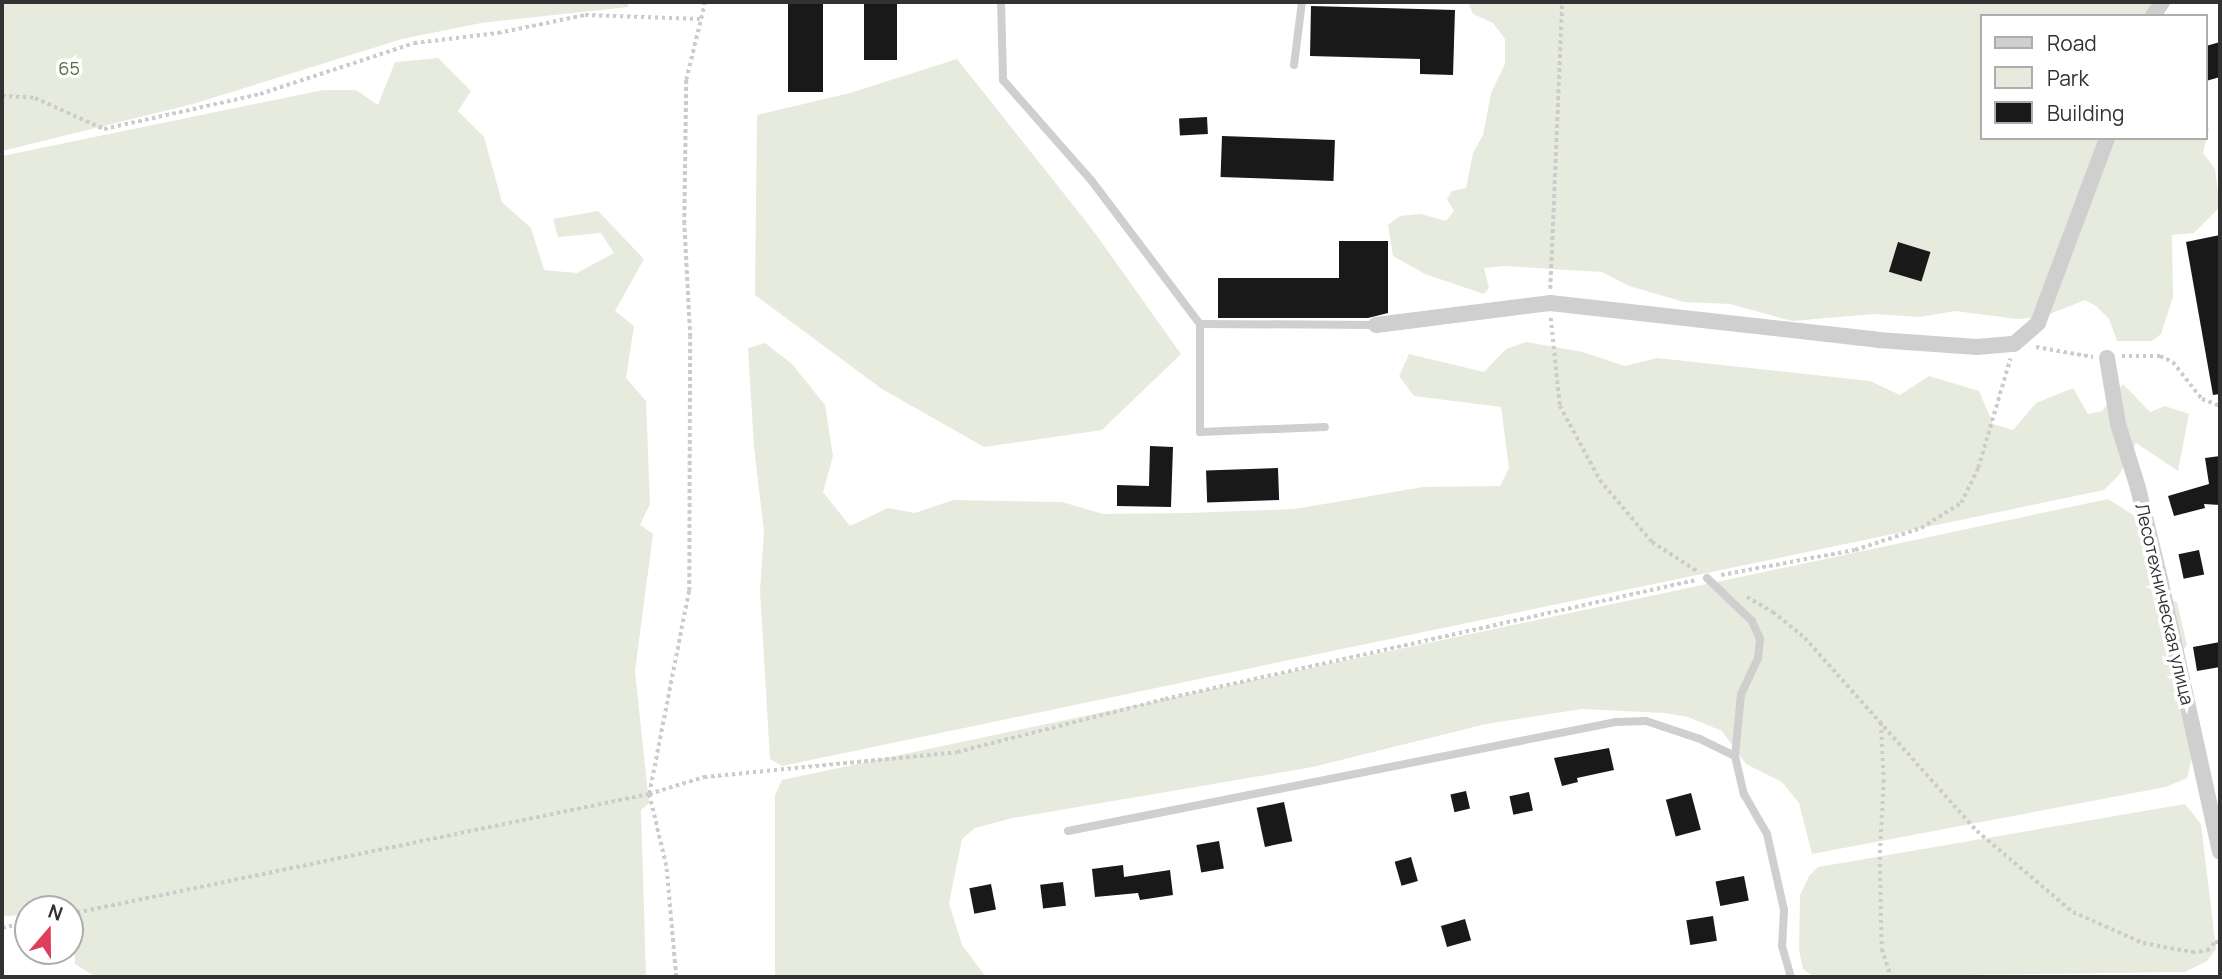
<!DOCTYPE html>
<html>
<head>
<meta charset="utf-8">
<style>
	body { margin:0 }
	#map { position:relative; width:2222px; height:979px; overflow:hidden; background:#fff; font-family:Manrope,sans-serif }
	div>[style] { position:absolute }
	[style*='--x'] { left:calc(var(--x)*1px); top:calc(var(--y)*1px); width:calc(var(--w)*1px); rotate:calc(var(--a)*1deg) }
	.green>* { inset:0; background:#e6ebde }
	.building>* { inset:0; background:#191919; transform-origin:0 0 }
	.path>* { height:3.5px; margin-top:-1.75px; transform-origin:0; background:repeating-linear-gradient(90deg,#ccc 0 3.5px,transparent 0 7px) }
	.service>* { height:8px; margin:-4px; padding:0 4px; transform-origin:4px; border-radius:4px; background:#cfcfcf }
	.minor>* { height:16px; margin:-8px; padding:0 8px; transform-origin:8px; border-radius:8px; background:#cfcfcf }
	span { translate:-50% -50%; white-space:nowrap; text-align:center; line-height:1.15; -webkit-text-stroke:7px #fff; paint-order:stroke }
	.park-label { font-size:18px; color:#5a6d40 }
	.street-label { font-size:18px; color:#323232 }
	.frame { position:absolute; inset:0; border:4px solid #323232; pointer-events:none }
	.legend { position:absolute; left:1980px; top:14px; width:228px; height:126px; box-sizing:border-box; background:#fff; border:2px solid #adadad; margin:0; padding:9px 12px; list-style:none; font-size:21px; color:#323232 }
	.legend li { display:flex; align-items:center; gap:14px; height:35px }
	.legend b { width:35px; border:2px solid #adadad }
	.north { position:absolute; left:14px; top:895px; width:70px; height:70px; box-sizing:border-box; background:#fff; border:2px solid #adadad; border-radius:50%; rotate:20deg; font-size:19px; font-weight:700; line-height:28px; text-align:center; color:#323232 }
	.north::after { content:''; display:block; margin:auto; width:24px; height:32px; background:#df3e5b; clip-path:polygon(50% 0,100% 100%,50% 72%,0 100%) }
</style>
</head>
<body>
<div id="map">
	<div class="green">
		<div style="clip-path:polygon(2px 2px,629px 2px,628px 7px,481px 23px,402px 39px,193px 104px,2px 151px)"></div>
		<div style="clip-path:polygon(1468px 2px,2167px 2px,2150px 16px,1982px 16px,1982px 138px,2206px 138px,2206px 122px,2209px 129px,2203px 153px,2215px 169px,2220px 207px,2194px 233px,2172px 235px,2173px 297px,2161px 334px,2152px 341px,2117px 341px,2109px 319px,2096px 306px,2085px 300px,2042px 317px,2017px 319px,1955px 311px,1920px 317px,1874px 314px,1792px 321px,1730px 304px,1684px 302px,1629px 286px,1602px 272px,1504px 266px,1484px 268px,1489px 288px,1484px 294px,1425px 274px,1393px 256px,1388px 225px,1400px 216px,1421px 214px,1446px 221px,1454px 211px,1447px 199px,1452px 191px,1466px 188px,1473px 153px,1483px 135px,1491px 93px,1505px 64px,1505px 39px,1493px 23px,1473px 14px)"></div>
		<div style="clip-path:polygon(438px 58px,471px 91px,458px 111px,484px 137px,502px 202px,531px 228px,544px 270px,577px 273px,614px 253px,601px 233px,558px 237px,553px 219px,598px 211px,644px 259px,615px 311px,634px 326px,626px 378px,646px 401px,650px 504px,640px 525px,653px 534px,635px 671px,649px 803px,641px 810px,646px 977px,96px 977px,75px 964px,74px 915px,70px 914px,70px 909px,28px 909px,28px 915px,2px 916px,2px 156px,323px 90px,356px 90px,378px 105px,395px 62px)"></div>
		<div style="clip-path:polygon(957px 59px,1092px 229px,1181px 354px,1102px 430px,984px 447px,882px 389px,755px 295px,757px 115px,850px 93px)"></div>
		<div style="clip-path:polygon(1526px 342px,1583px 352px,1625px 366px,1657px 358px,1870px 381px,1900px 395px,1929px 376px,1979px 391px,1993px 424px,2013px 430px,2036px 403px,2073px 388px,2088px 414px,2102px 411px,2123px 384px,2150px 412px,2165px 406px,2189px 414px,2178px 471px,2136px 443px,2119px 475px,2104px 490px,782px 766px,770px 759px,760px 591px,764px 532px,754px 447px,748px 348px,765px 343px,792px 364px,825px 405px,833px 456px,823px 492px,850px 526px,888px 508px,915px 513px,953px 500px,1062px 502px,1103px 514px,1189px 513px,1295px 509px,1423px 487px,1500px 486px,1509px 468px,1501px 407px,1414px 396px,1399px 376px,1409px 354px,1484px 372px,1506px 349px)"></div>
		<div style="clip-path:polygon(2108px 499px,2141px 520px,2158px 595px,2177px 602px,2187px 645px,2172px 664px,2192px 758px,2187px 778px,2166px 787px,1812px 854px,1799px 803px,1782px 782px,1746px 764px,1722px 731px,1688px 717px,1665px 713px,1582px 709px,1486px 724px,1313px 767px,1013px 818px,975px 828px,962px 839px,949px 903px,962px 945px,986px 977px,775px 977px,775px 795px,782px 780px)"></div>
		<div style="clip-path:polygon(2185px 804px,2201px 824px,2216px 949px,2207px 961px,2185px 972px,1814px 977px,1803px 969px,1799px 950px,1800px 895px,1809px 876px,1818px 867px)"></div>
	</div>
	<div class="building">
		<div style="left:788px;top:2px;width:35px;height:90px"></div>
		<div style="left:864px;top:2px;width:33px;height:58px"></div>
		<div style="clip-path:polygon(1311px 6px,1455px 10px,1453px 75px,1420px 74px,1420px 59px,1310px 56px)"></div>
		<div style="clip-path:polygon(2220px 42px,2220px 77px,2206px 81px,2206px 46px)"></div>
		<div style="left:1207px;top:117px;width:17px;height:28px;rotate:87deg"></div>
		<div style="left:1222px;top:136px;width:113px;height:41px;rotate:2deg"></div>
		<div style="clip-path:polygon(2220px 235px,2220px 394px,2213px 395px,2186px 242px)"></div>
		<div style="clip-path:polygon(1339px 241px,1388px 241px,1388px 313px,1368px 318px,1218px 318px,1218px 278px,1339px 278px)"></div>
		<div style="left:1898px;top:242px;width:34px;height:31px;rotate:17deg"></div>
		<div style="clip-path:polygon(1150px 446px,1173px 447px,1171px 507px,1117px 506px,1117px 485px,1149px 486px)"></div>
		<div style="clip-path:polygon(2220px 456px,2220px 505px,2204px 504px,2205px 508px,2174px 516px,2168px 496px,2209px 484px,2205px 458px)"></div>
		<div style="left:1278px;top:468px;width:32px;height:72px;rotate:88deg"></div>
		<div style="left:2199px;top:550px;width:25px;height:21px;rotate:78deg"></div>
		<div style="clip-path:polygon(2220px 642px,2220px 667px,2197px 671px,2193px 647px)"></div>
		<div style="clip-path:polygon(1609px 748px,1614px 770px,1577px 778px,1578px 782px,1562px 786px,1554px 758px)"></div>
		<div style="left:1466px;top:791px;width:18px;height:16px;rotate:77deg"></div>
		<div style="left:1529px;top:792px;width:19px;height:20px;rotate:78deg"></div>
		<div style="left:1691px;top:793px;width:38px;height:26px;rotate:75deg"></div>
		<div style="left:1284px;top:802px;width:40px;height:28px;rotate:78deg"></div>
		<div style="left:1219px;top:841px;width:28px;height:23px;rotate:80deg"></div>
		<div style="left:1411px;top:857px;width:25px;height:17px;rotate:74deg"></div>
		<div style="clip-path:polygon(1123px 865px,1124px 877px,1170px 870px,1173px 895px,1140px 900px,1138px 893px,1095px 897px,1092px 869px)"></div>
		<div style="left:1744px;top:876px;width:25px;height:29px;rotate:79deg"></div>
		<div style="left:1063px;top:882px;width:24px;height:23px;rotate:83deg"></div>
		<div style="left:991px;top:884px;width:26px;height:22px;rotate:79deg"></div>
		<div style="left:1713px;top:916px;width:25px;height:27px;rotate:81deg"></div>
		<div style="left:1465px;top:919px;width:22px;height:25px;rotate:74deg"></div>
	</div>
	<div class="path">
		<div style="--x:2;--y:96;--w:33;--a:3"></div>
		<div style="--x:35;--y:98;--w:76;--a:24.2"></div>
		<div style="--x:104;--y:129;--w:160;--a:-12.6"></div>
		<div style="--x:260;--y:94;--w:162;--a:-18.3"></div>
		<div style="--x:414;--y:43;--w:85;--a:-6.8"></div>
		<div style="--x:498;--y:33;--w:89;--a:-11.7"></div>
		<div style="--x:585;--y:15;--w:115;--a:2"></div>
		<div style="--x:1550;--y:289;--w:287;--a:-87.6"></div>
		<div style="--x:1551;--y:318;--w:88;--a:84.2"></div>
		<div style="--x:1560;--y:406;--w:84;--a:61.6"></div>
		<div style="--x:1600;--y:480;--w:81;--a:50"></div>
		<div style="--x:1652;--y:542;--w:54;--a:32.8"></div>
		<div style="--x:2036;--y:347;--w:58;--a:10"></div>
		<div style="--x:2122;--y:356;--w:38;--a:0"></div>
		<div style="--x:2160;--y:356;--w:14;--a:25"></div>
		<div style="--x:2173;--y:362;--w:47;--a:51.9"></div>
		<div style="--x:2202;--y:399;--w:19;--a:21"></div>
		<div style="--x:1721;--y:575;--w:136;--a:-10.6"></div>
		<div style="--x:1855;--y:550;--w:70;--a:-18.4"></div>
		<div style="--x:1921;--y:528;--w:47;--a:-32"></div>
		<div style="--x:1961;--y:503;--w:39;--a:-64"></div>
		<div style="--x:1978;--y:468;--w:114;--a:-73.6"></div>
		<div style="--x:1747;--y:597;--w:30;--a:30"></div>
		<div style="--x:1773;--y:612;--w:41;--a:39.1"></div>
		<div style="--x:1805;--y:638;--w:259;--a:48.3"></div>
		<div style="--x:1977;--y:831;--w:126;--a:40.2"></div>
		<div style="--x:2073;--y:912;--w:77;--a:23.9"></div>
		<div style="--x:2143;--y:943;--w:50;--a:10.4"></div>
		<div style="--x:2192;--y:952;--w:15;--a:-4"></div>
		<div style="--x:2207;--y:951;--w:12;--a:-48"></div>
		<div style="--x:2215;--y:942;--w:5;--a:0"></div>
		<div style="--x:1881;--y:723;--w:57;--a:87"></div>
		<div style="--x:1884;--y:780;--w:77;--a:93"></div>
		<div style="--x:1880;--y:857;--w:92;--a:88.8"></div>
		<div style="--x:1882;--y:949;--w:29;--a:72"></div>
		<div style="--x:70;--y:914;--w:591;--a:-11.71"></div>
		<div style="--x:649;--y:794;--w:58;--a:-17.2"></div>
		<div style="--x:704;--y:777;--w:254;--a:-5.6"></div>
		<div style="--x:957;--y:752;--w:215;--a:-14.3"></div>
		<div style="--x:1165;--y:699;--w:544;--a:-12.63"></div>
		<div style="--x:2;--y:928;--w:27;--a:-13"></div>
		<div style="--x:676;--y:977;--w:111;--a:-95.1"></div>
		<div style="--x:666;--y:866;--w:74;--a:-103.3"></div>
		<div style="--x:649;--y:794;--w:207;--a:-78.9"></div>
		<div style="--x:689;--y:591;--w:254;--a:-89.8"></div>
		<div style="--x:690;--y:337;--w:113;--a:-93"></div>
		<div style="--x:684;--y:224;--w:144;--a:-89.2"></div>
		<div style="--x:686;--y:80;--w:80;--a:-76.3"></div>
	</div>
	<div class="service">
		<div style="--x:1001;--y:2;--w:78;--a:88.5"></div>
		<div style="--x:1003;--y:80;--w:133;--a:48.7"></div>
		<div style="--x:1091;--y:180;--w:181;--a:52.9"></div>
		<div style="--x:1200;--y:324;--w:108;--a:90"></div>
		<div style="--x:1200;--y:432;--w:125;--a:-2.3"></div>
		<div style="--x:1294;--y:65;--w:64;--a:-82.8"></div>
		<div style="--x:1200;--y:324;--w:176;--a:0.3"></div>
		<div style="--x:1707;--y:578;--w:62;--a:43.7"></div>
		<div style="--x:1752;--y:621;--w:20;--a:66"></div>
		<div style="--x:1760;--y:639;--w:19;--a:96"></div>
		<div style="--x:1758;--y:658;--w:40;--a:115"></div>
		<div style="--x:1741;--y:694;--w:62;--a:95.5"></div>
		<div style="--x:1735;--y:756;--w:39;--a:77"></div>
		<div style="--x:1744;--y:794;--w:46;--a:60.1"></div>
		<div style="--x:1767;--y:834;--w:78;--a:77.4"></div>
		<div style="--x:1784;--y:910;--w:36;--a:93"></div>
		<div style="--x:1782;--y:946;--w:32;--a:74"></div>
		<div style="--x:1068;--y:831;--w:559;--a:-11.25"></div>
		<div style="--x:1616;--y:722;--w:30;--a:-2"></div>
		<div style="--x:1646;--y:721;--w:57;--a:18.4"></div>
		<div style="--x:1700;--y:739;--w:39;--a:26"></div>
	</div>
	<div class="minor">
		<div style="--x:2153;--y:16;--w:17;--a:-57"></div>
		<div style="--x:1376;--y:325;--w:175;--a:-7.2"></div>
		<div style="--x:1550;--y:303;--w:330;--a:6.4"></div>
		<div style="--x:1878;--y:340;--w:99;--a:4"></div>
		<div style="--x:1977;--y:347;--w:37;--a:-5"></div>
		<div style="--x:2014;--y:344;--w:32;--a:-41"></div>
		<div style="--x:2038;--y:323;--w:197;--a:-69.5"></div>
		<div style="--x:2107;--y:358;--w:67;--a:80.5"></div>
		<div style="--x:2118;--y:424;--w:67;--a:72.6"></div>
		<div style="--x:2138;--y:488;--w:94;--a:76.4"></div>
		<div style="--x:2160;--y:579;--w:279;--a:77.6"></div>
	</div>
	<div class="park-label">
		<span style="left:69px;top:68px">65</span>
	</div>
	<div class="street-label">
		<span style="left:2165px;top:604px;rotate:77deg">Лесотехническая улица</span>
	</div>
	<div class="frame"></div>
	<ul class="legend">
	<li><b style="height:9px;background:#cfcfcf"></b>Road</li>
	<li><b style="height:19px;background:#e6ebde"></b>Park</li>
	<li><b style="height:19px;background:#191919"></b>Building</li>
	</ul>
	<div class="north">N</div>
</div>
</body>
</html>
